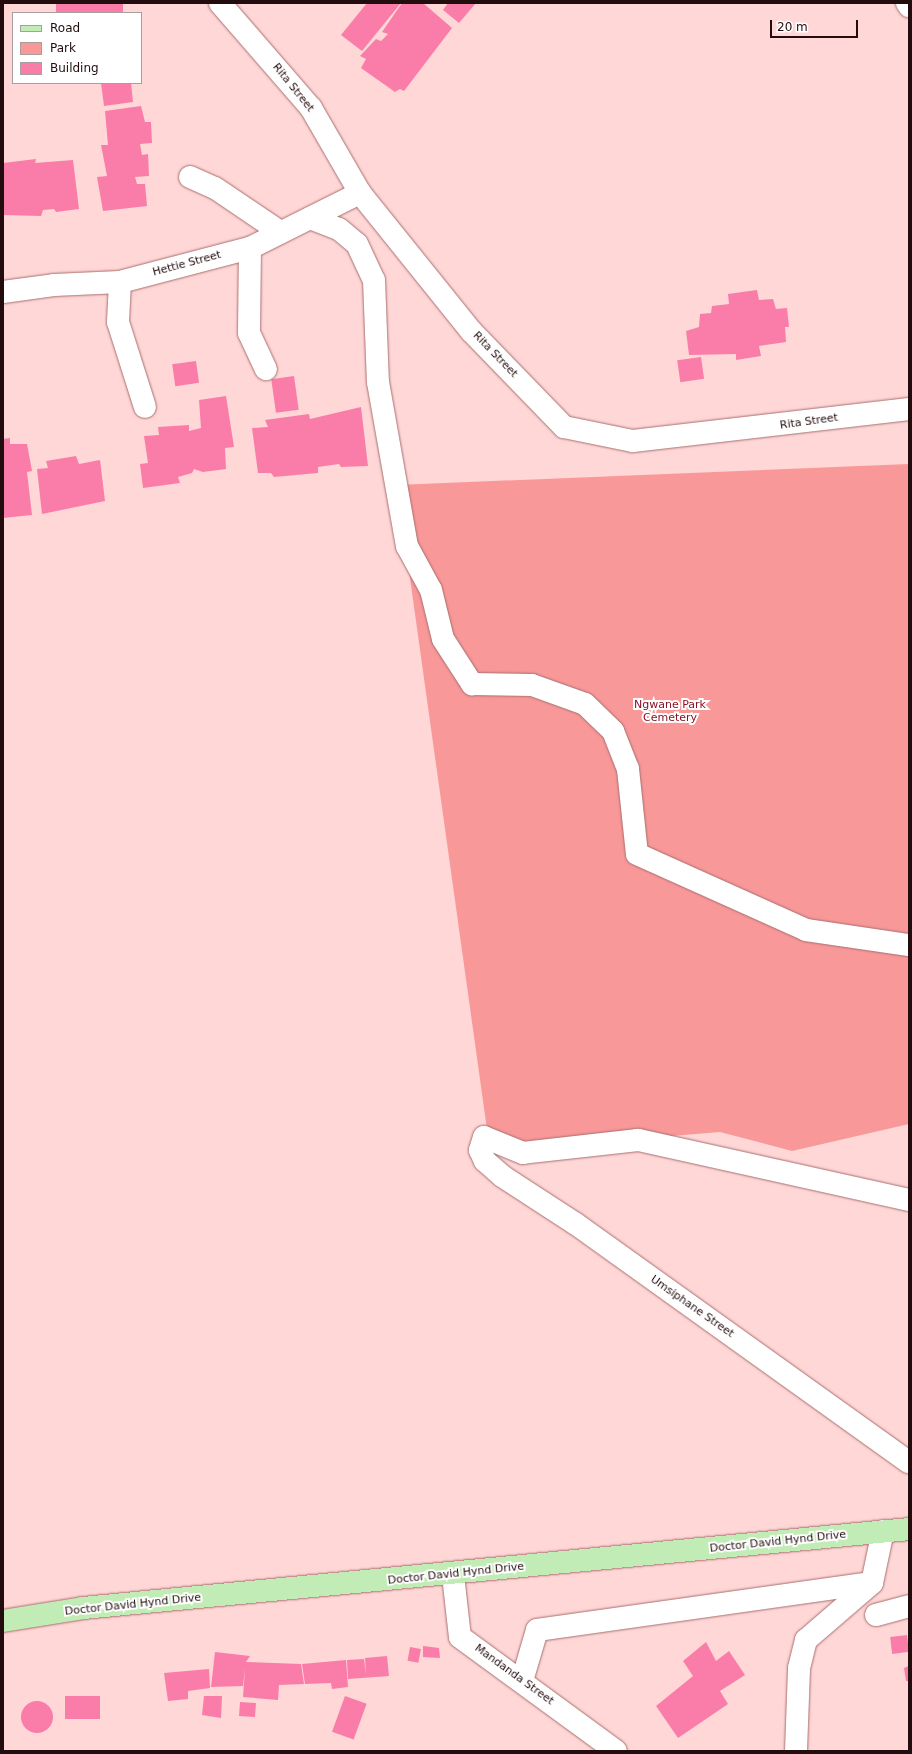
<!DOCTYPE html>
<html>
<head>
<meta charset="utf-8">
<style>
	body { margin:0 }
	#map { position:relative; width:912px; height:1754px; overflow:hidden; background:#ffd7d6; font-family:"DejaVu Sans",sans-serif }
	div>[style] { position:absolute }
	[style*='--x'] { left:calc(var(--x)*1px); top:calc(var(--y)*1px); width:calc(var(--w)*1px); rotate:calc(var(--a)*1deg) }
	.green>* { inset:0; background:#f99899 }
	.building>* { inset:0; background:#fa7da9; transform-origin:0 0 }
	.round { border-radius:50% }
	.roads { filter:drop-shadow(0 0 1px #a96f6f) drop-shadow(0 0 1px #a96f6f) }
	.minor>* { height:22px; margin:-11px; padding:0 11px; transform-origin:11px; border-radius:11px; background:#fff }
	.major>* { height:22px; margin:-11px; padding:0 11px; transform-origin:11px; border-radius:11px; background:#c1ecb5 }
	span { translate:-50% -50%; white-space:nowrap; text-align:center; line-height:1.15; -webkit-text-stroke:4px #fff; paint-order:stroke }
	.street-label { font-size:11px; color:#220c0d }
	.park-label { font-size:11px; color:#891226 }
	.frame { position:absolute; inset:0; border:4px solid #220c0d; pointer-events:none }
	.legend { position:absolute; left:12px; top:12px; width:130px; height:72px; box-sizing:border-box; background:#fff; border:1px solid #a79e9e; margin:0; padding:5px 7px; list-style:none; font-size:12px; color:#220c0d }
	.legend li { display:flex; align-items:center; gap:8px; height:20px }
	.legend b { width:20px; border:1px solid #a79e9e }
	.scale { position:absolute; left:770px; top:20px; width:88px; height:18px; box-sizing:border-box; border:2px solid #220c0d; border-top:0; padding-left:5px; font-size:12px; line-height:14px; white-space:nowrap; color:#220c0d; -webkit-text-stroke:3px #fff; paint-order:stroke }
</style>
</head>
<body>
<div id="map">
	<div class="green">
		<div style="clip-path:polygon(909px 464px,909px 1124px,792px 1151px,720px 1132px,490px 1151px,397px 485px)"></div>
	</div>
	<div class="building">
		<div style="left:56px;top:3px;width:67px;height:10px"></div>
		<div style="clip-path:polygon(367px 3px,401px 3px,362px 51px,341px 35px)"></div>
		<div style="clip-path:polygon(402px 3px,423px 3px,452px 28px,404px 91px,400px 89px,395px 92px,361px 68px,366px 59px,360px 56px,376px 39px,381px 41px,388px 34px,382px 32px)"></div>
		<div style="clip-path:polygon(448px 3px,476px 3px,459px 23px,443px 10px)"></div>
		<div style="clip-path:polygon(101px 83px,131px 83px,133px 102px,104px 106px)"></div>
		<div style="clip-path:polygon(141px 106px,145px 122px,151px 122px,152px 143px,140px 144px,142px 155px,148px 154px,149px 176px,135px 177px,137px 184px,145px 184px,147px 206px,103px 211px,97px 177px,107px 176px,101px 145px,108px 145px,105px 111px)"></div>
		<div style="clip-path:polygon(36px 159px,35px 163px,73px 160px,79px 209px,56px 212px,54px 209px,43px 210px,41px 216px,3px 215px,3px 163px)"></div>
		<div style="clip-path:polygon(757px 290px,759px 300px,773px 299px,776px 309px,787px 308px,789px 327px,785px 327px,786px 342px,759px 346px,761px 356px,736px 360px,736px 354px,689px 355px,686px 331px,699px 327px,700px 314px,711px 313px,712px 306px,729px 304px,728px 294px)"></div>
		<div style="left:701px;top:357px;width:22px;height:24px;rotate:82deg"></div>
		<div style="left:196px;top:361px;width:22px;height:24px;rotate:82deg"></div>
		<div style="left:294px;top:376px;width:34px;height:23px;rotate:82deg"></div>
		<div style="clip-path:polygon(226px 396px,234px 447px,225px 448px,226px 469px,203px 472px,194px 469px,192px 473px,178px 477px,180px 483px,143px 488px,140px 464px,148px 463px,144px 436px,159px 435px,158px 427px,189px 425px,189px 431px,201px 428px,199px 400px)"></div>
		<div style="clip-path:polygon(361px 407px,368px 466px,341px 467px,339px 464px,318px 467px,318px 473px,274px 477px,271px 473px,258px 473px,252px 428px,268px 427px,265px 420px,309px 414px,310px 419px)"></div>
		<div style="clip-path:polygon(10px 438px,10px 444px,27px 444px,32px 471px,27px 472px,32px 515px,3px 518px,3px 439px)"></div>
		<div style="clip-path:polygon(76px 456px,79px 464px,100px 460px,105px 501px,42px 514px,37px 469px,48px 468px,46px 461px)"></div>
		<div style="left:907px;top:1635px;width:17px;height:17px;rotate:83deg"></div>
		<div style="clip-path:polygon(706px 1642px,716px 1661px,729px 1651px,745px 1675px,720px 1691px,728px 1704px,678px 1738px,656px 1706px,693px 1676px,683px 1661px)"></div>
		<div style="clip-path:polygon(423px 1646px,439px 1648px,440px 1658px,423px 1657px)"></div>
		<div style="left:410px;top:1647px;width:11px;height:14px;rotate:10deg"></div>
		<div style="clip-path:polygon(215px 1652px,250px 1656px,246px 1662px,301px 1664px,304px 1684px,279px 1685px,278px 1700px,243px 1697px,245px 1668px,243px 1686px,211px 1687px)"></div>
		<div style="clip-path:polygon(387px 1656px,389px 1676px,348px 1679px,347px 1660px,364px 1659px,366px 1675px,365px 1658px)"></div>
		<div style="clip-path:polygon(346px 1660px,348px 1687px,332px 1689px,331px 1683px,305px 1684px,302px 1664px)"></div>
		<div style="clip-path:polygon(909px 1666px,909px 1681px,906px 1681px,904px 1668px)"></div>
		<div style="clip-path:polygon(209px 1669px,210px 1688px,188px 1691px,188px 1699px,168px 1701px,164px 1673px)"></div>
		<div style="left:65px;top:1696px;width:35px;height:23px"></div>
		<div style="clip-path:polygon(204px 1696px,222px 1696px,221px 1718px,202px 1715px)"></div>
		<div style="left:345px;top:1696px;width:23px;height:38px;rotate:20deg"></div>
		<div class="round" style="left:21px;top:1701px;width:32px;height:32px"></div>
		<div style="left:240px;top:1702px;width:16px;height:14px;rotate:4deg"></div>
	</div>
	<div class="roads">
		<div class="minor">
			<div style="--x:220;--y:3;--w:139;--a:49.1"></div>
			<div style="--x:311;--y:108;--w:98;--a:60"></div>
			<div style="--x:360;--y:193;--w:177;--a:51.2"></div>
			<div style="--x:471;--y:331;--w:134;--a:45.9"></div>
			<div style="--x:564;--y:427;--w:70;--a:11.5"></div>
			<div style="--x:633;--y:441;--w:278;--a:-6.6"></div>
			<div style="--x:907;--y:3;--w:4;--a:56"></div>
			<div style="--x:190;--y:177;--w:27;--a:24"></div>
			<div style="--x:215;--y:188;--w:78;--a:34.1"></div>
			<div style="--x:310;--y:218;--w:31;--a:21"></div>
			<div style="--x:339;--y:229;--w:23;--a:40"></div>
			<div style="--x:357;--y:244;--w:40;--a:65"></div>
			<div style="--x:374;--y:280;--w:102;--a:87.8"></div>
			<div style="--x:378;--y:382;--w:167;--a:80"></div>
			<div style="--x:407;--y:546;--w:50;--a:61.4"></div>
			<div style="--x:431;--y:590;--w:50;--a:76.2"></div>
			<div style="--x:443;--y:639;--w:54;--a:57.2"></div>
			<div style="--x:472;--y:684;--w:60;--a:1"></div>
			<div style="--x:532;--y:685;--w:56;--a:19.7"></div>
			<div style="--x:585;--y:704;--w:39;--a:44"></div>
			<div style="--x:613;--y:731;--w:41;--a:68.5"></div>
			<div style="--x:628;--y:769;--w:85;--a:84"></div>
			<div style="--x:637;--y:854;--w:185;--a:24.2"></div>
			<div style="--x:806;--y:930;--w:104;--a:8.3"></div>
			<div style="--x:250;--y:248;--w:85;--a:90.7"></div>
			<div style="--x:249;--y:333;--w:40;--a:65"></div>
			<div style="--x:120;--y:282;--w:40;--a:92.9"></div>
			<div style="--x:118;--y:322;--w:89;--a:72.4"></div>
			<div style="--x:3;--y:292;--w:51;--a:-7.8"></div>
			<div style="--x:54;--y:285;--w:66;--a:-2.6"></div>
			<div style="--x:120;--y:282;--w:134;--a:-14.7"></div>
			<div style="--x:250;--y:248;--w:123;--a:-26.6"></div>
			<div style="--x:909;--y:1200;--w:278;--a:-167.5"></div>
			<div style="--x:638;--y:1140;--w:116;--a:173.6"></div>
			<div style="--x:523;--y:1153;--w:42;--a:-157.7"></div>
			<div style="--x:484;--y:1137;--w:14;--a:107"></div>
			<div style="--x:480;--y:1150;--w:12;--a:66"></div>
			<div style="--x:485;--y:1161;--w:23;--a:41"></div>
			<div style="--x:502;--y:1176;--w:88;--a:33"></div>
			<div style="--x:576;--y:1224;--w:409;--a:35.6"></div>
			<div style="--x:453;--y:1575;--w:62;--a:83.6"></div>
			<div style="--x:460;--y:1637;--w:193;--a:36.2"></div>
			<div style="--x:876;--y:1615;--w:34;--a:-15"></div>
			<div style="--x:522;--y:1681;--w:53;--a:-73.6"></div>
			<div style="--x:537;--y:1630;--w:338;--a:-8"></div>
			<div style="--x:796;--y:1751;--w:83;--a:-87.9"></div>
			<div style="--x:799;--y:1668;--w:29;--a:-76"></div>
			<div style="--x:806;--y:1640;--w:87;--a:-40.8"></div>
			<div style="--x:872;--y:1583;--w:53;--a:-78.1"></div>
		</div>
		<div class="major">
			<div style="--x:3;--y:1621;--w:81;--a:-9.2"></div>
			<div style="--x:83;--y:1608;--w:830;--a:-5.46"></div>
		</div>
	</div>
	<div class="street-label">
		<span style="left:293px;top:88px;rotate:51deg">Rita Street</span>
		<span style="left:187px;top:264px;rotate:-15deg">Hettie Street</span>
		<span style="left:495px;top:355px;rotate:46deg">Rita Street</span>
		<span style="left:809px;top:422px;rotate:-8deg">Rita Street</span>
		<span style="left:692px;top:1307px;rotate:35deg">Umsiphane Street</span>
		<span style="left:778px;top:1542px;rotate:-6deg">Doctor David Hynd Drive</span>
		<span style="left:456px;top:1574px;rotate:-6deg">Doctor David Hynd Drive</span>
		<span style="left:133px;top:1605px;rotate:-6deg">Doctor David Hynd Drive</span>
		<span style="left:514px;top:1675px;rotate:36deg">Mandanda Street</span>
	</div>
	<div class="park-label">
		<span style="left:670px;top:712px">Ngwane Park<br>Cemetery</span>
	</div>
	<div class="frame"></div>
	<ul class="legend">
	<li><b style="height:5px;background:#c1ecb5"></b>Road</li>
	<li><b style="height:11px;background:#f99899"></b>Park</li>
	<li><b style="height:11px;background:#fa7da9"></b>Building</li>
	</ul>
	<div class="scale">20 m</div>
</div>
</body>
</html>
